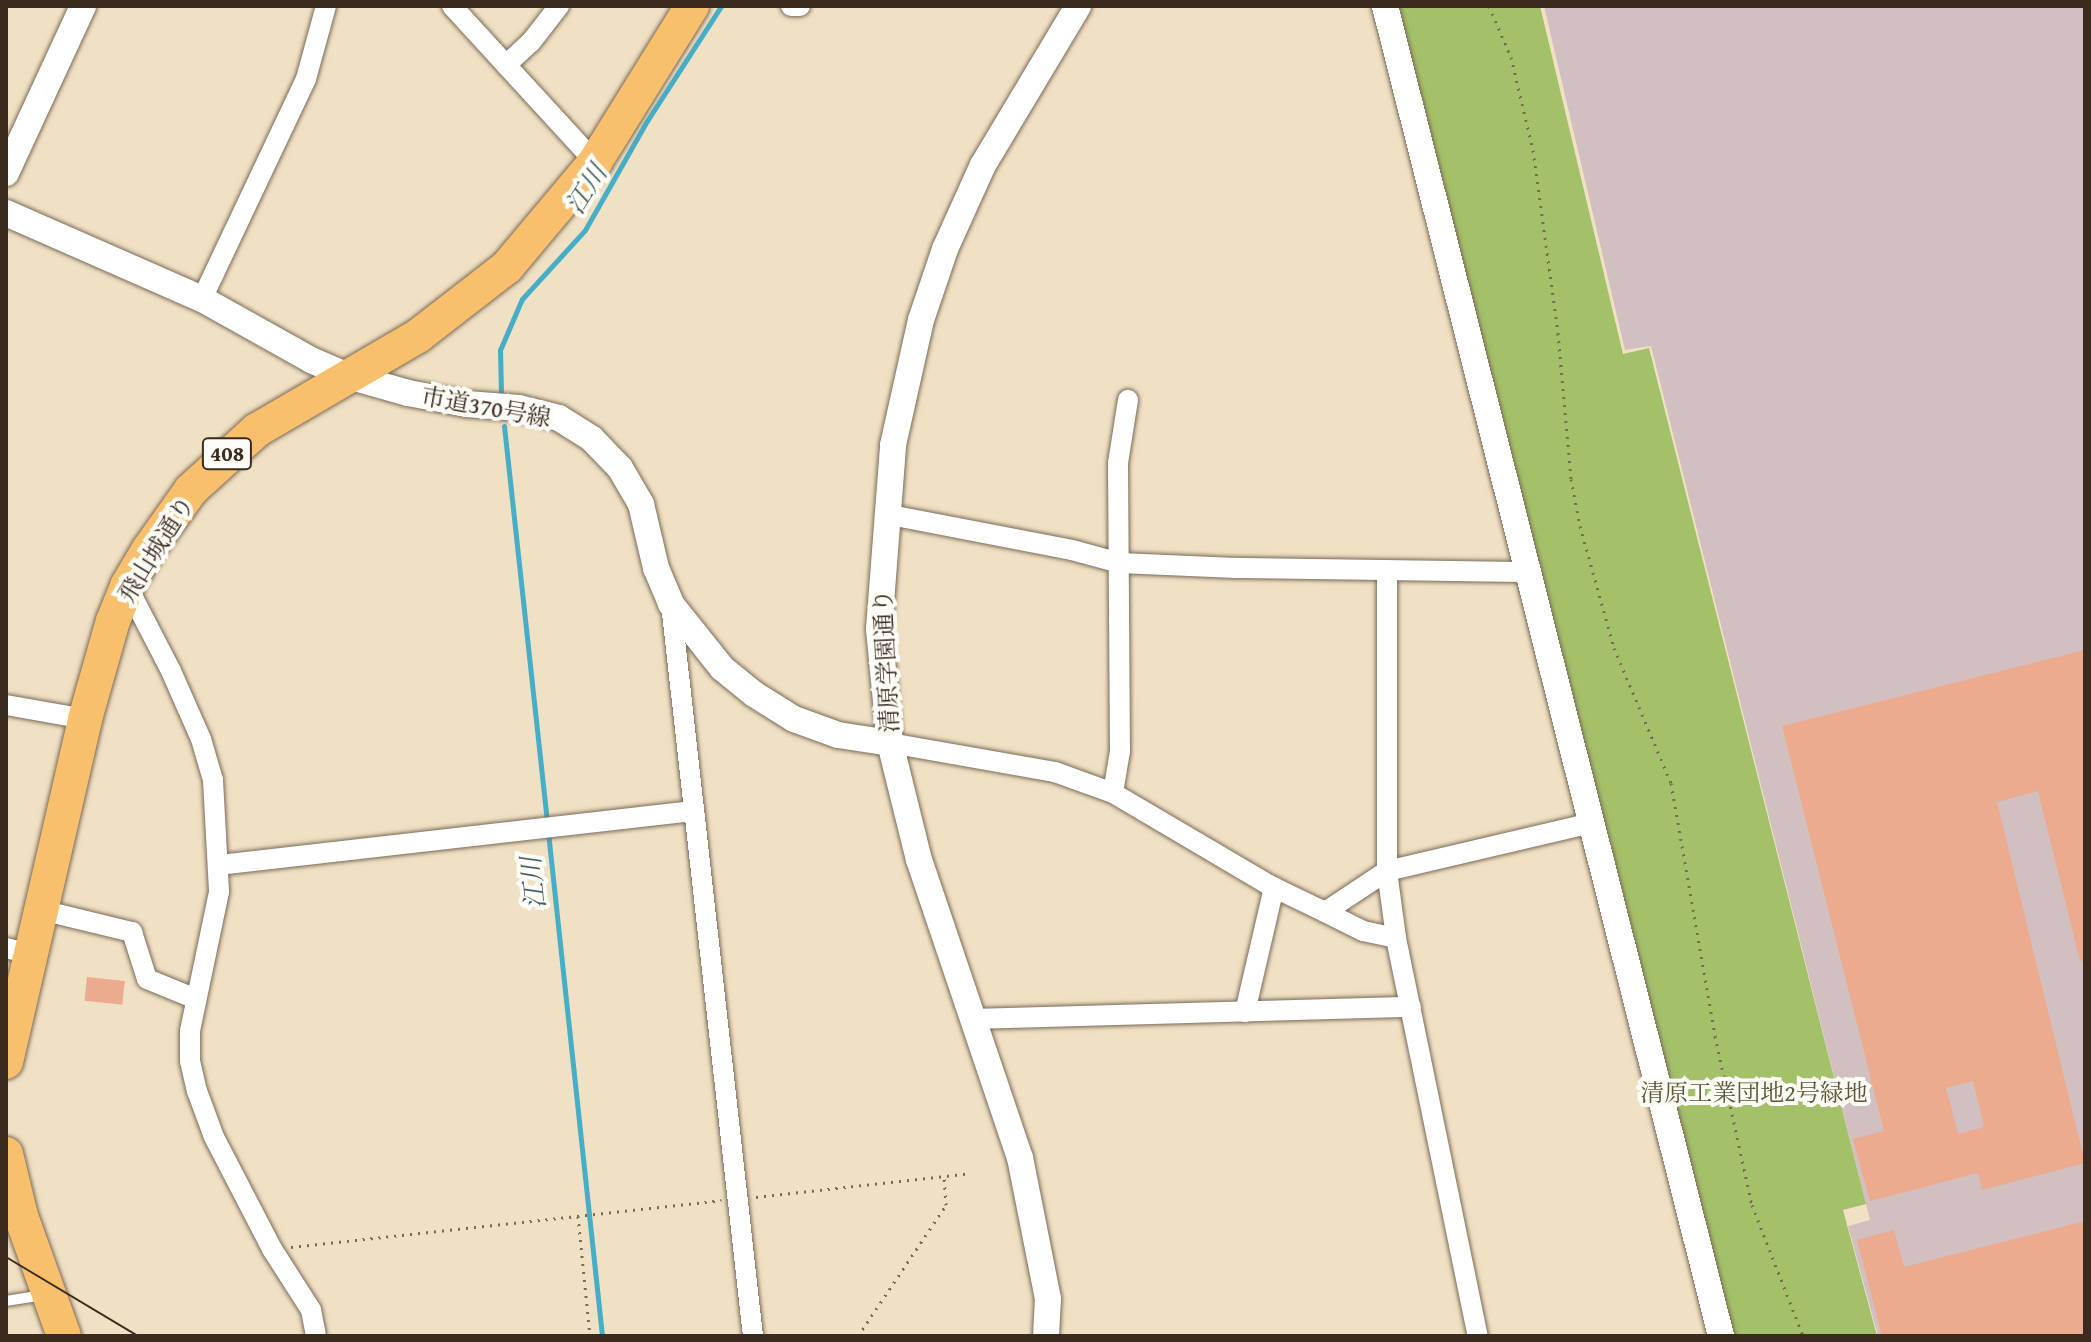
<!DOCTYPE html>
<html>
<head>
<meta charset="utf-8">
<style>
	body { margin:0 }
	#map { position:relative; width:2091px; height:1342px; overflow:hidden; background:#f1e1c4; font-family:"Gentium Book Plus","Noto Serif JP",serif }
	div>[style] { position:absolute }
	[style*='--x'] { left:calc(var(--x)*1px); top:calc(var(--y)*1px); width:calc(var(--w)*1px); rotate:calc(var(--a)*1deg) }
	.industrial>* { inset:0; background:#d2bfbf }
	.green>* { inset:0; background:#a3c169 }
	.stream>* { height:5px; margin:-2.5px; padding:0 2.5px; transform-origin:2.5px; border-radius:2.5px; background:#47aec7 }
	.building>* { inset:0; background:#ecaa8f; transform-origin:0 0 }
	.path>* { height:3px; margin-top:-1.5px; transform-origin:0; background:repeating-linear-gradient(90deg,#7b6a58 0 2px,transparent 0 8px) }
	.roads { filter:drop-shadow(0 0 2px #7b6a58) drop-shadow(0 0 2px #7b6a58) }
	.service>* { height:10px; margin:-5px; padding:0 5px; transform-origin:5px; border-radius:5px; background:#fff }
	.minor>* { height:20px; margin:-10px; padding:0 10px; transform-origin:10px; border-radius:10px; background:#fff }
	.tertiary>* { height:26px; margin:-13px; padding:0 13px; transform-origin:13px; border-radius:13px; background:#fff }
	.trunk>* { height:34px; margin:-17px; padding:0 17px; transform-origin:17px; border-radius:17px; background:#f8bf6c }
	.tram>* { height:2px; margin:-1px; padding:0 1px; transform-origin:1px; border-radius:1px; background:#3b2a1e }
	span { translate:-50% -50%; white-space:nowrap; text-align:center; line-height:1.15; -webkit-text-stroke:8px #fdfcf7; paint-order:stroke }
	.shield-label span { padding:2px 6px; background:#fdfcf7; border:2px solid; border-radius:6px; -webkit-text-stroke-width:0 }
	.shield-label { font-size:22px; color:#3b2a1e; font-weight:700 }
	.street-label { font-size:24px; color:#3b2a1e }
	.park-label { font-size:24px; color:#5a5734 }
	.water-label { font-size:26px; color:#405f62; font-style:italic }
	.frame { position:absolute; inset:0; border:8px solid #3b2a1e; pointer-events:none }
</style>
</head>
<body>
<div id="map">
	<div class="industrial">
		<div style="clip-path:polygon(1544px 6px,2085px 6px,2085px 1336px,1878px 1336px,1848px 1226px,1870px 1220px,1651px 346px,1625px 350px)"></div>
	</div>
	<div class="green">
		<div style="clip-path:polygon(1395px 6px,1540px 6px,1623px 354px,1649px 348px,1866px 1204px,1843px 1210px,1877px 1336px,1732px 1336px)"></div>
	</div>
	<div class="stream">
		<div style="--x:501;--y:393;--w:43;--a:-91.3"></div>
		<div style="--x:500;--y:350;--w:56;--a:-66.7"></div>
		<div style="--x:522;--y:299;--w:93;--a:-47.6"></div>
		<div style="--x:585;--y:230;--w:125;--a:-60.4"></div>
		<div style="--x:647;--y:121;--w:137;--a:-57.2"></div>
		<div style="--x:504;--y:426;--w:398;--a:83.8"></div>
		<div style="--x:548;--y:832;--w:507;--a:83.88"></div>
	</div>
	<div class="building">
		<div style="clip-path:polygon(evenodd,2085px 650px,2085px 960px,2080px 961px,2038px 791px,1997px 802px,2085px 1163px,1982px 1190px,1978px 1173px,1870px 1201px,1853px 1139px,1884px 1131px,1782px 726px,2085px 650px,1973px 1081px,1984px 1127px,1958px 1134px,1946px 1088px,1973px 1081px)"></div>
		<div style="left:87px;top:977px;width:38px;height:24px;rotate:6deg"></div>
		<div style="clip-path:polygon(2085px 1221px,2085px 1336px,1882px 1336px,1857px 1240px,1894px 1230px,1904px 1267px)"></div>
	</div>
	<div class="path">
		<div style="--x:1489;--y:6;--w:56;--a:66.7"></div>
		<div style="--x:1511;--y:57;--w:96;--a:76.7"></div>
		<div style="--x:1533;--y:150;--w:185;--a:82.2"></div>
		<div style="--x:1558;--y:333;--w:147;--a:84.9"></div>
		<div style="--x:1571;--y:479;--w:48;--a:79.2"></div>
		<div style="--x:1580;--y:526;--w:127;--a:74.4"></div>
		<div style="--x:1614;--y:648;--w:147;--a:67.1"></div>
		<div style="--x:1671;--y:783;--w:257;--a:80.1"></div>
		<div style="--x:1715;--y:1036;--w:173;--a:77.7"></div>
		<div style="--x:1752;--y:1205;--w:141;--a:68.7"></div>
		<div style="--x:756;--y:1197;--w:211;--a:-6.3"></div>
		<div style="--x:578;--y:1216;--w:121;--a:84.3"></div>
		<div style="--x:291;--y:1247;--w:433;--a:-6.2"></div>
		<div style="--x:858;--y:1336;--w:158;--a:-56.1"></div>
		<div style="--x:946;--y:1205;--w:29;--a:-94"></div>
	</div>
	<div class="roads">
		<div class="service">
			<div style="--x:6;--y:1301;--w:38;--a:-9"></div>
		</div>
		<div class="minor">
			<div style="--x:452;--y:6;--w:212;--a:47.5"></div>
			<div style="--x:791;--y:6;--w:9;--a:0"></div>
			<div style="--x:506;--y:65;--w:34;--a:-43"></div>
			<div style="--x:531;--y:42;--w:46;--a:-52.1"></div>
			<div style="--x:202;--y:299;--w:243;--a:-64.7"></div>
			<div style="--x:306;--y:79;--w:76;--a:-74.7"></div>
			<div style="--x:885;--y:514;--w:190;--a:10.9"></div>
			<div style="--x:1072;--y:550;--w:50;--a:15.2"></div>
			<div style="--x:1120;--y:563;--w:116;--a:2.5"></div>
			<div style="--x:1236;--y:568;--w:293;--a:0.8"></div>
			<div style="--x:1387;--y:570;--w:301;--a:90"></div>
			<div style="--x:1387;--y:871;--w:68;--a:82.3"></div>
			<div style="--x:1396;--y:938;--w:406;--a:78.4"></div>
			<div style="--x:127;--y:586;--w:96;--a:62.6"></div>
			<div style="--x:171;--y:671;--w:74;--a:66.2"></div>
			<div style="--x:201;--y:739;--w:43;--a:73.7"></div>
			<div style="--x:213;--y:780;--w:112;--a:86.9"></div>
			<div style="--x:219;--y:892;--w:142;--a:101.8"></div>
			<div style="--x:190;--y:1031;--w:30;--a:90"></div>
			<div style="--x:190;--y:1061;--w:31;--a:77"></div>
			<div style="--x:197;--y:1091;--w:49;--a:69.7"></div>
			<div style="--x:214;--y:1137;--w:126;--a:62.6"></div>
			<div style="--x:272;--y:1249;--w:72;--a:57.4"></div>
			<div style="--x:311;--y:1310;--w:26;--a:79"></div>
			<div style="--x:671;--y:604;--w:737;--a:83.61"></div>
			<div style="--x:6;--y:705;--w:80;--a:10"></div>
			<div style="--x:890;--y:743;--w:168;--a:10"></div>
			<div style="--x:1055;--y:772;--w:62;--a:19.9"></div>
			<div style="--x:1113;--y:793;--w:181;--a:30.5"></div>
			<div style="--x:1269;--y:885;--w:62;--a:25.7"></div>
			<div style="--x:1325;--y:912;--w:74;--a:-33.5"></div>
			<div style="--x:1387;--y:871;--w:210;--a:-13.2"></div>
			<div style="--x:1113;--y:793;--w:43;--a:-80.5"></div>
			<div style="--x:1120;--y:751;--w:288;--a:-90.4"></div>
			<div style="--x:1118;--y:463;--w:64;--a:-81"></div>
			<div style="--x:219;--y:865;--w:478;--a:-6.5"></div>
			<div style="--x:41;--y:910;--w:94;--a:13.6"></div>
			<div style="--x:132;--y:932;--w:49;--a:72.3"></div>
			<div style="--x:147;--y:979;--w:53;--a:22.2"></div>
			<div style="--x:1325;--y:912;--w:42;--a:26.6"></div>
			<div style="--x:1363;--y:931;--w:34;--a:12"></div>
			<div style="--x:6;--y:948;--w:25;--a:14"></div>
			<div style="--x:1245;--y:1012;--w:128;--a:-76.9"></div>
			<div style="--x:973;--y:1019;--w:438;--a:-1.6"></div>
		</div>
		<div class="tertiary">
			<div style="--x:1385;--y:6;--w:1372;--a:75.82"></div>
			<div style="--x:6;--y:173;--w:184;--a:-65.2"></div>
			<div style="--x:6;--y:213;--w:214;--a:23.7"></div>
			<div style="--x:202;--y:299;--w:125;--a:29.2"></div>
			<div style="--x:311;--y:360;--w:40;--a:23.4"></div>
			<div style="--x:348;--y:376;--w:62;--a:15.8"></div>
			<div style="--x:408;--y:393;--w:60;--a:10.6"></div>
			<div style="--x:467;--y:404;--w:52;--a:4.4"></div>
			<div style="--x:519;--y:408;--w:41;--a:14"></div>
			<div style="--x:559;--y:418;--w:39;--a:32"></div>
			<div style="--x:592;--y:439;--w:40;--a:46"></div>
			<div style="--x:620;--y:468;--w:42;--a:59.7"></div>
			<div style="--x:641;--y:504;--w:66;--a:76.8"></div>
			<div style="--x:656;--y:568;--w:39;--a:67"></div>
			<div style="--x:671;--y:604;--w:82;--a:51.4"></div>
			<div style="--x:722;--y:668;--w:41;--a:39.1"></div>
			<div style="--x:754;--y:694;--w:47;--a:32"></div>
			<div style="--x:794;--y:719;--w:47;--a:20"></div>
			<div style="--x:838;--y:735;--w:53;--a:8.7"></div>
			<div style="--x:1046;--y:1336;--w:37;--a:-87"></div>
			<div style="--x:1048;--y:1299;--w:144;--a:-101.2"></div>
			<div style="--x:1020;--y:1158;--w:315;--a:-108.7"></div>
			<div style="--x:919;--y:860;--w:121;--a:-103.9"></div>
			<div style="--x:890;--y:743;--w:115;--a:-95.5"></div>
			<div style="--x:879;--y:629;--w:185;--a:-85.6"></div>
			<div style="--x:893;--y:445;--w:128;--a:-77.4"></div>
			<div style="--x:921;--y:320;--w:75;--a:-71.3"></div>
			<div style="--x:945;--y:249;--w:92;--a:-65.7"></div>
			<div style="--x:983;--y:165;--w:185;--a:-59.1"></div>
		</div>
		<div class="trunk">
			<div style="--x:6;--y:1062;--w:352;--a:-77"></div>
			<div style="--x:85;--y:719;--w:102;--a:-74.1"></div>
			<div style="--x:113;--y:621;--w:38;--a:-68"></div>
			<div style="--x:127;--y:586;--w:43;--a:-59.3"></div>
			<div style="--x:149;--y:549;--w:72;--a:-54.6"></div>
			<div style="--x:191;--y:490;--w:89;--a:-42.3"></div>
			<div style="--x:257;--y:430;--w:186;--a:-30.3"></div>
			<div style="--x:418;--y:336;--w:113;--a:-37.8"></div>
			<div style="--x:507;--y:267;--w:137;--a:-50"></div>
			<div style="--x:595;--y:162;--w:184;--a:-58.1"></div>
			<div style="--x:6;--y:1154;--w:64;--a:76.4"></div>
			<div style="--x:21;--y:1216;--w:127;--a:70.3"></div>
		</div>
	</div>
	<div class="tram">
		<div style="--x:6;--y:1257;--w:154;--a:30.9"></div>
	</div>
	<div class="shield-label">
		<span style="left:227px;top:454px">408</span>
	</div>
	<div class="street-label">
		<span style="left:486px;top:407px;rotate:10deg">市道370号線</span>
		<span style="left:156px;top:549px;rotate:-58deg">飛山城通り</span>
		<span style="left:886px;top:661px;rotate:-93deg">清原学園通り</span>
	</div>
	<div class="park-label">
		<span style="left:1754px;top:1093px">清原工業団地2号緑地</span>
	</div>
	<div class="water-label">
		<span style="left:586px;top:189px;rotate:-58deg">江川</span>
		<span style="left:533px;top:883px;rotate:-96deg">江川</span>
	</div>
	<div class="frame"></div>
</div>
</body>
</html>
